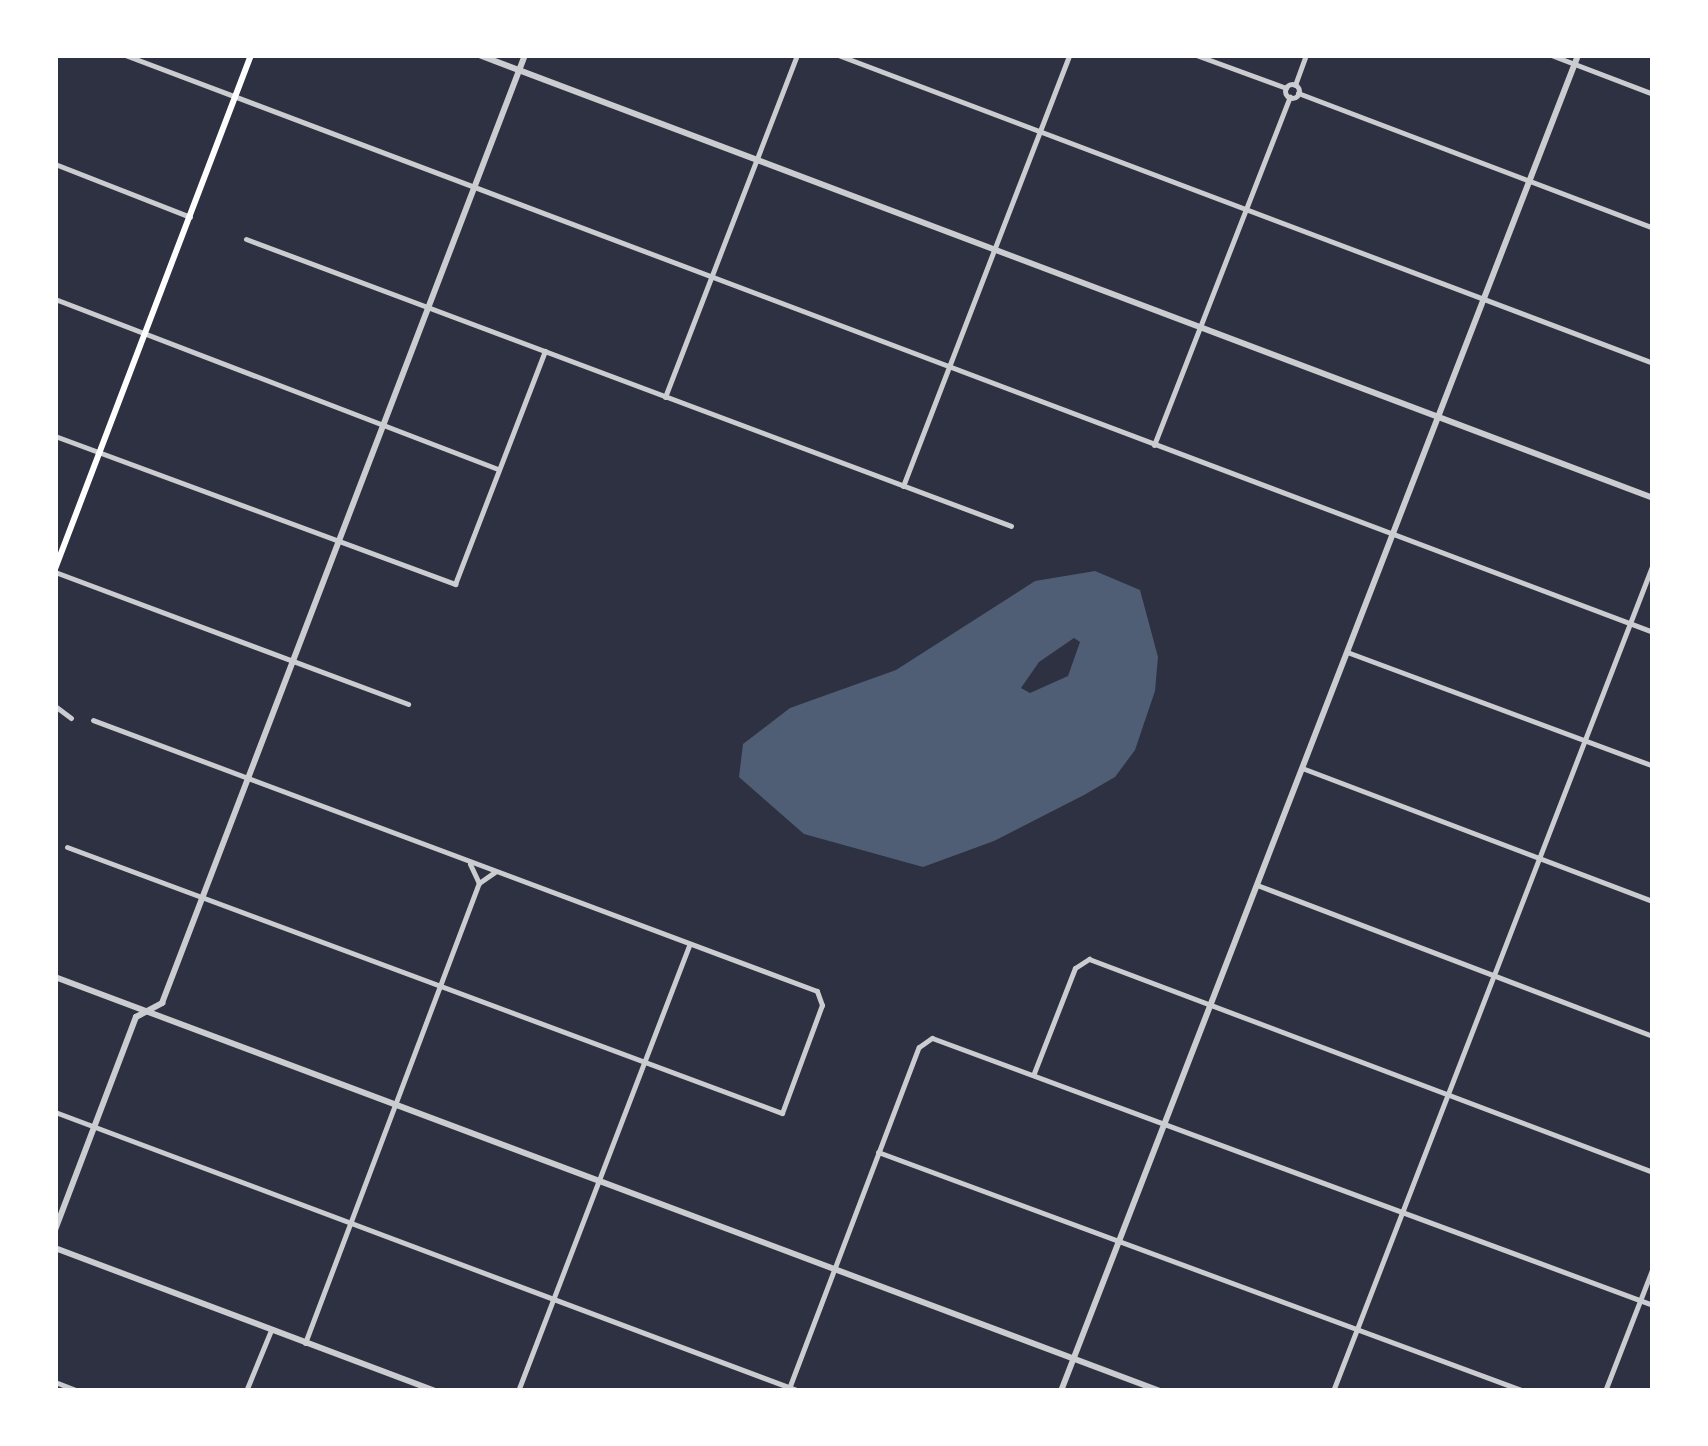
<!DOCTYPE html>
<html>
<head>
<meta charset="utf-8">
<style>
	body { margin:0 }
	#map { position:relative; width:1708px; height:1446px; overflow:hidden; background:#2d3142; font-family:"Noto Sans",sans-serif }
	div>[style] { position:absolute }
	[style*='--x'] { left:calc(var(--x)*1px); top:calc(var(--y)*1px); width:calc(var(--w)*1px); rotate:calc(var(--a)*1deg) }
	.water>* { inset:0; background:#4f5d75 }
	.minor>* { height:5px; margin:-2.5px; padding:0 2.5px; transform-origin:2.5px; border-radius:2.5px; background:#caccd0 }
	.minor>.ring { margin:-2.5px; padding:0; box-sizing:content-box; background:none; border:5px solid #caccd0; border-radius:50% }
	.tertiary>* { height:6px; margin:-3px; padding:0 3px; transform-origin:3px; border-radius:3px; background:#caccd0 }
	.secondary>* { height:6px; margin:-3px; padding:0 3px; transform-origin:3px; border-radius:3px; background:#fff }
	span { translate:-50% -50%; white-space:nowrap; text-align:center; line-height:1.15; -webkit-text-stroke:10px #fff; paint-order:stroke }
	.frame { position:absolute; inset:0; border:58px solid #fff; pointer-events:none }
</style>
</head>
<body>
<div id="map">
	<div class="water">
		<div style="clip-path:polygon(evenodd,1095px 571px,1140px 590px,1158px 657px,1155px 691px,1135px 750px,1115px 777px,1084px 795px,994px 841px,923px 867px,804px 834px,739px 777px,743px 744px,790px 708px,896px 670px,1035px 581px,1095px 571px,1074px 638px,1080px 642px,1068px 676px,1030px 693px,1021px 688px,1039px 662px,1074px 638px)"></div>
	</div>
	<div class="minor">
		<div style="--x:125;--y:55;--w:1633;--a:20.69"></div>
		<div style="--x:838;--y:55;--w:871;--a:20.7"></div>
		<div style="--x:1196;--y:55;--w:96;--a:20.1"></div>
		<div style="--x:1551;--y:55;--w:109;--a:20.9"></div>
		<div class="ring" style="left:1285px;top:84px;width:9px;height:9px"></div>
		<div style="--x:1295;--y:85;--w:32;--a:-70"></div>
		<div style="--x:1298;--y:93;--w:380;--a:20.8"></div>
		<div style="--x:55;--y:164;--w:145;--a:21.4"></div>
		<div style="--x:246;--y:239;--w:817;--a:20.56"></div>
		<div style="--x:55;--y:299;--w:475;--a:21"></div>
		<div style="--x:665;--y:397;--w:367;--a:-68.9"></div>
		<div style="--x:55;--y:436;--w:427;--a:20.3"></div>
		<div style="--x:455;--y:584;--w:250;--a:-68.9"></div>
		<div style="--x:1154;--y:445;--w:374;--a:-68.7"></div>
		<div style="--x:903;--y:486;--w:462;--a:-68.9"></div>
		<div style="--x:55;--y:572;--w:377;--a:20.5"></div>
		<div style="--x:1347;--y:652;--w:327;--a:20.4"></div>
		<div style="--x:55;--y:706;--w:20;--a:37"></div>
		<div style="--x:1302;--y:768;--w:375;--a:20.8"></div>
		<div style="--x:67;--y:847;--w:763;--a:20.41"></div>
		<div style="--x:782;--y:1113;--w:115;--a:-69.7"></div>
		<div style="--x:822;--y:1005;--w:15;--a:-110"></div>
		<div style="--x:817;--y:991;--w:773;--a:-159.48"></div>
		<div style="--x:470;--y:864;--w:21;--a:65"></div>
		<div style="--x:1257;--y:885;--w:424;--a:20.9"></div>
		<div style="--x:1034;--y:1073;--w:113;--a:-68.7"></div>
		<div style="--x:1075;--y:968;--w:17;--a:-33"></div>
		<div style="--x:1089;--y:959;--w:603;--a:20.69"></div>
		<div style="--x:55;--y:1112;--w:795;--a:20.56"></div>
		<div style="--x:878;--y:1152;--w:689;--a:20.3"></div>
		<div style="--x:305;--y:1343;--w:492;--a:-69.3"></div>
		<div style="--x:479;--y:883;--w:19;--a:-35"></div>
		<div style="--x:55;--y:1382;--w:25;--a:21"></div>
		<div style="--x:246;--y:1391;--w:66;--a:-67.7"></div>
		<div style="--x:518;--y:1391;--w:479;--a:-69"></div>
		<div style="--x:788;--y:1391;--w:368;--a:-69.2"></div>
		<div style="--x:919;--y:1047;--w:16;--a:-35"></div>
		<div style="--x:932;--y:1038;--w:769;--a:20.32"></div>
		<div style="--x:1333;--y:1391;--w:887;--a:-68.85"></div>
		<div style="--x:1605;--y:1391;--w:133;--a:-68.8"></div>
	</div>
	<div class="tertiary">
		<div style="--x:479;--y:55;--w:1255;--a:20.67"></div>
		<div style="--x:55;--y:977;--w:1180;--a:20.54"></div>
		<div style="--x:55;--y:1230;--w:228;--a:-69.2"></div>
		<div style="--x:136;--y:1017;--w:30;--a:-28"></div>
		<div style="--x:162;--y:1003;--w:1015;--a:-69.05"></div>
		<div style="--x:55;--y:1248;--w:407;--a:20.6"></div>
		<div style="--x:1061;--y:1391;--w:1433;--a:-68.84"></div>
	</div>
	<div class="secondary">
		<div style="--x:55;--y:569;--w:550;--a:-69.13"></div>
	</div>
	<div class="frame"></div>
</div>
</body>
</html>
